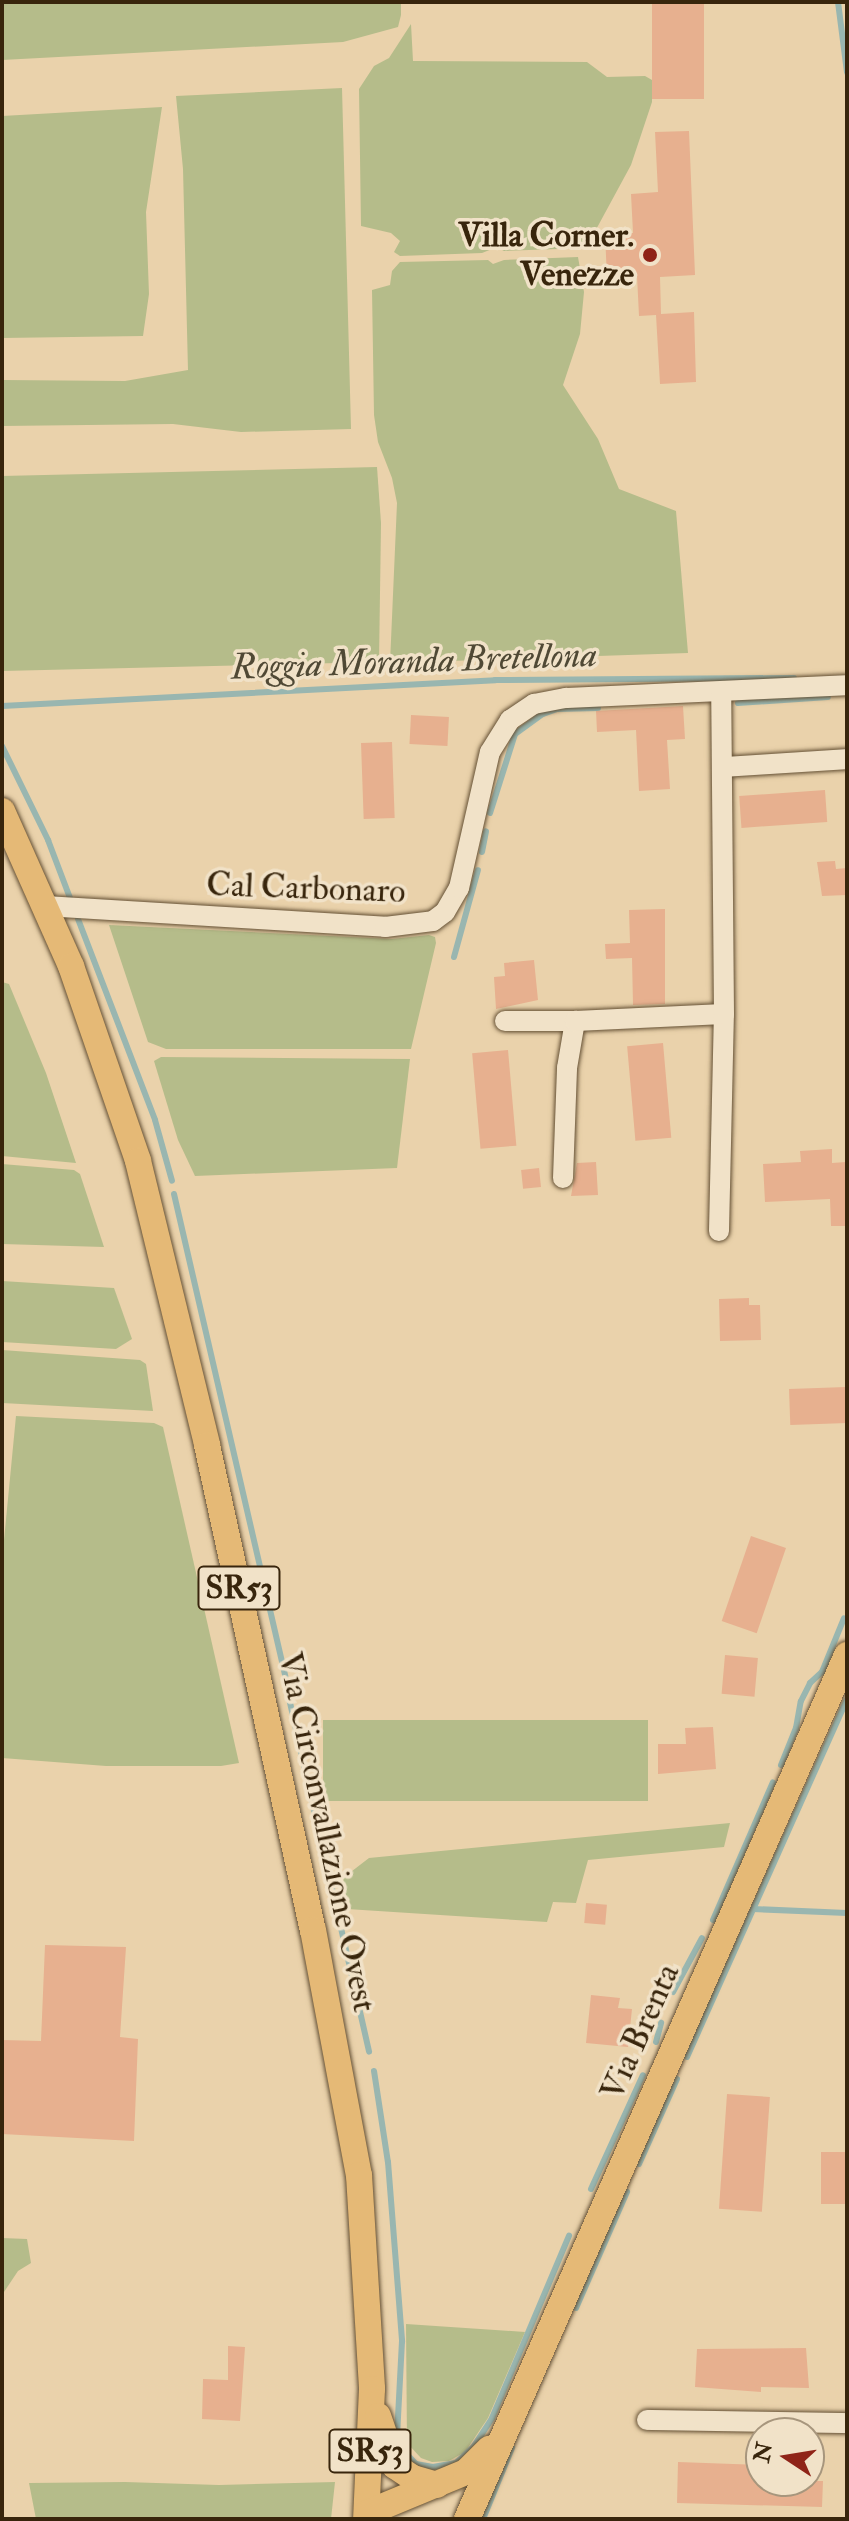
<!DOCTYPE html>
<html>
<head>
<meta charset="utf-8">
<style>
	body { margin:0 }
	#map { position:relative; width:849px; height:2521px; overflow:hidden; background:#ead2ab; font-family:"IM FELL Double Pica",serif }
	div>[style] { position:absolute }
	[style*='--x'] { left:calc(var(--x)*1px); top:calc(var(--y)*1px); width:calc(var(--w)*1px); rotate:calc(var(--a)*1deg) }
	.green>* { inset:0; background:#b5bc8a; transform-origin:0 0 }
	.stream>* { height:6px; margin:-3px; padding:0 3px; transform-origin:3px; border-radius:3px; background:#99b6b0 }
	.building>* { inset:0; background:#e7b08f; transform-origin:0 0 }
	.roads { filter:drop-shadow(0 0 2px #645034) drop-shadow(0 0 2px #645034) }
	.minor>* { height:20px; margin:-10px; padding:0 10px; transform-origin:10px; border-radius:10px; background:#f1e2c8 }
	.major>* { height:26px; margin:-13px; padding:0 13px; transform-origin:13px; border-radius:13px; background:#e5b976 }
	.dots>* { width:22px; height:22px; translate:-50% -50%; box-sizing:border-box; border:4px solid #f1e2c8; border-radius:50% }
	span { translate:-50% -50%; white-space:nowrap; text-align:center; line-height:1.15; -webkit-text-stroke:7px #f1e2c8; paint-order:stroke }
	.shield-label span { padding:2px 6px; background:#f1e2c8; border:2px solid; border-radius:6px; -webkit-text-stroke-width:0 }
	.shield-label { font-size:32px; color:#38250c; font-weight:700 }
	.poi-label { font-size:34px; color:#38250c; font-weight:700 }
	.right { translate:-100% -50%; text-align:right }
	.street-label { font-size:34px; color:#38250c }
	.water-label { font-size:36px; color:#504935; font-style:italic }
	.frame { position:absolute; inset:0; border:4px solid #38250c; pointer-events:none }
	.north { position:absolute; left:745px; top:2417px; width:80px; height:80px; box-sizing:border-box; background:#f1e2c8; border:2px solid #a7967d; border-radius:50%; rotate:282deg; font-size:22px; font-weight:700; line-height:32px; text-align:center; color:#38250c }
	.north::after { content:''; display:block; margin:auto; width:28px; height:36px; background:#8f2418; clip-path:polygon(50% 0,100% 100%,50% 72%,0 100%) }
</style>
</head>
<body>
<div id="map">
	<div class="green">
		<div style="clip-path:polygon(2px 2px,401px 2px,401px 15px,398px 27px,343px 42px,2px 60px)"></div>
		<div style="clip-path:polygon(411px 24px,413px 61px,587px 62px,607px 77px,645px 76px,652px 80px,652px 102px,631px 165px,586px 248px,504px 251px,497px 247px,482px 253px,400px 256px,394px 252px,400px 241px,391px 233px,361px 226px,359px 89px,374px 66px,389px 58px)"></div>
		<div style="clip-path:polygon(342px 88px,351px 429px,241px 432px,173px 424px,2px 426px,2px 380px,125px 381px,188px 370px,183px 169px,176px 96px)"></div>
		<div style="clip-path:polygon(162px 107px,146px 212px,149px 294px,143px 336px,2px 338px,2px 116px)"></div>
		<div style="clip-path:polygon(578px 257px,584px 292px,580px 334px,563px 385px,598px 439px,619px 489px,676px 511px,688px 653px,390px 663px,397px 503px,392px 478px,378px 442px,374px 415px,372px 290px,390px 285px,392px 271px,400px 262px,488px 260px,493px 264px,504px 260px)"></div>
		<div style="clip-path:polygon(377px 467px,381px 523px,379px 662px,2px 671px,2px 476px)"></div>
		<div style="clip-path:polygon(109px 925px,392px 939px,429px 935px,435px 937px,436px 943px,411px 1049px,166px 1049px,148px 1042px)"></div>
		<div style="clip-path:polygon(2px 982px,9px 984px,46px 1073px,76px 1163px,2px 1156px)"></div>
		<div style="clip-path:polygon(161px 1057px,410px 1059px,397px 1168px,195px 1176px,178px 1140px,154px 1061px)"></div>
		<div style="clip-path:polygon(2px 1164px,74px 1170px,80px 1174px,104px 1247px,2px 1244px)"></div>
		<div style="clip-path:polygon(2px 1281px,114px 1288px,132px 1339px,116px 1349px,2px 1342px)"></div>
		<div style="clip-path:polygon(2px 1350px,140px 1360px,146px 1364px,153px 1411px,2px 1403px)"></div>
		<div style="clip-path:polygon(16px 1416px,154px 1423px,163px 1427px,239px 1763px,221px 1766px,106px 1766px,2px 1758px,2px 1561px)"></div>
		<div style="left:648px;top:1720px;width:81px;height:325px;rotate:90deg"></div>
		<div style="clip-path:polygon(730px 1823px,724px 1847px,588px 1860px,576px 1903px,553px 1902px,547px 1922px,347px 1909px,343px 1878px,369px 1858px)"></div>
		<div style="clip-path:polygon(2px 2238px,27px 2239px,31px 2263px,18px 2271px,2px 2295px)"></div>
		<div style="clip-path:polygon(406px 2324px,525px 2332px,488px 2418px,465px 2452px,449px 2461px,432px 2462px,421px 2458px,407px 2443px)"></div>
		<div style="clip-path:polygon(125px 2482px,219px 2485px,335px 2482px,331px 2519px,36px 2519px,29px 2483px)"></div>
	</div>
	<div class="stream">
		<div style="--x:838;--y:2;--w:71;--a:82.7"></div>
		<div style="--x:738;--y:703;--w:90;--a:-3.8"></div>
		<div style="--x:2;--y:706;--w:494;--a:-3"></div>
		<div style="--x:495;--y:680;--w:299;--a:-0.4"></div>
		<div style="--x:2;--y:746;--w:105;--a:63.9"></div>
		<div style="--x:48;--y:840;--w:62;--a:69.2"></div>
		<div style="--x:490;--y:813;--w:83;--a:-72.4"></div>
		<div style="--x:515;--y:734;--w:34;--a:-36"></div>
		<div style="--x:543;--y:714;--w:15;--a:-20"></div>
		<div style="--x:557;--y:709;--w:41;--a:-1.4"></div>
		<div style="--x:482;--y:852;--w:21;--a:-79"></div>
		<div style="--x:78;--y:919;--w:215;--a:69"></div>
		<div style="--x:155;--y:1120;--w:63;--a:74.4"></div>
		<div style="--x:454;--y:957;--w:90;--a:-74.6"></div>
		<div style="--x:174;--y:1194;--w:500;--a:77"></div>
		<div style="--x:289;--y:1698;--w:120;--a:77.5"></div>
		<div style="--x:781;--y:1765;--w:40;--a:-68"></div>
		<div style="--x:796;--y:1728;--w:27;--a:-80"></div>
		<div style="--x:801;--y:1701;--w:20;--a:-63"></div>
		<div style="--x:810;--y:1683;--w:16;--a:-43"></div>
		<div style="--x:822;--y:1672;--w:58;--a:-67.8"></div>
		<div style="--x:321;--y:1840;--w:217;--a:77.2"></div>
		<div style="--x:753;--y:1909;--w:94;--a:2.4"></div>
		<div style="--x:713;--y:1920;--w:150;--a:-66.5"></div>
		<div style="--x:673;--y:1992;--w:61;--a:-61.8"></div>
		<div style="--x:656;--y:2042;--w:20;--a:-75"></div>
		<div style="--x:687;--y:2057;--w:391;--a:-65.9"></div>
		<div style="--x:374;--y:2071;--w:92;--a:81.3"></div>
		<div style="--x:388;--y:2162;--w:180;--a:85.5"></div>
		<div style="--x:402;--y:2341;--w:96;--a:93"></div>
		<div style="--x:639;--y:2164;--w:93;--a:-65.9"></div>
		<div style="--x:591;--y:2189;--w:125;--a:-65.5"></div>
		<div style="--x:576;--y:2308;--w:127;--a:-66.3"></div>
		<div style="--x:401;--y:2448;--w:22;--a:47"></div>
		<div style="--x:416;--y:2464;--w:17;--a:10"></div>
		<div style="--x:433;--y:2467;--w:23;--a:-10"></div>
		<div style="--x:456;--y:2463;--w:25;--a:-43"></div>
		<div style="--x:474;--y:2446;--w:33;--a:-57"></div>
		<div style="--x:492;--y:2418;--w:198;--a:-67.1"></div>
		<div style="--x:483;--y:2519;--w:77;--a:-67.8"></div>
	</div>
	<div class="building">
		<div style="left:652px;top:2px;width:52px;height:97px"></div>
		<div style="clip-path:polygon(689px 131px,695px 275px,660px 277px,661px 314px,694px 312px,696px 382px,660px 384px,656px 315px,639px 316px,637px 276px,607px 278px,605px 234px,633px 233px,631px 194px,658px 192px,655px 132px)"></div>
		<div style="clip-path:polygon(683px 706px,685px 739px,667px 740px,670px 789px,639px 791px,636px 730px,597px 732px,596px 711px)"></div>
		<div style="left:411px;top:715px;width:38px;height:29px;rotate:3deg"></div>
		<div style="left:392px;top:742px;width:76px;height:31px;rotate:88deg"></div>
		<div style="left:825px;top:790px;width:32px;height:86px;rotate:86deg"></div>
		<div style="clip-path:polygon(835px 861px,836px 869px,847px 868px,847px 895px,822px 896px,817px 862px)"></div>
		<div style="clip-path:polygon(665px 909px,665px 1004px,633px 1005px,632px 958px,606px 959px,605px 944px,630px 943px,629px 910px)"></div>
		<div style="clip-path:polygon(534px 960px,538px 1000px,496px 1009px,494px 977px,505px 976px,504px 963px)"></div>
		<div style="left:663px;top:1043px;width:95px;height:36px;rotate:85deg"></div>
		<div style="left:508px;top:1050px;width:96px;height:36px;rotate:85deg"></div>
		<div style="clip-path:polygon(832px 1149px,832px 1163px,846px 1162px,847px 1226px,831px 1226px,830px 1199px,765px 1202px,763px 1164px,801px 1162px,800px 1151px)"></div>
		<div style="clip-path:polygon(596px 1162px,598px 1195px,571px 1196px,577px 1163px)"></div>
		<div style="left:539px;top:1168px;width:19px;height:18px;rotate:84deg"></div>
		<div style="clip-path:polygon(749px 1298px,749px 1305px,760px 1305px,761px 1340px,720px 1341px,719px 1299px)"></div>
		<div style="left:846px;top:1387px;width:36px;height:57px;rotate:88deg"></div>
		<div style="left:751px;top:1536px;width:37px;height:90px;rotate:19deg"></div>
		<div style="left:725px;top:1655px;width:33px;height:39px;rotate:5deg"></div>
		<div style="clip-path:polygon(713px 1727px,716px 1769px,658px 1774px,658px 1744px,686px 1744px,685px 1728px)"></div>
		<div style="left:586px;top:1903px;width:21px;height:20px;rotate:5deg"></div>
		<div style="clip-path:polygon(45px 1945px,126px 1947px,120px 2037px,138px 2039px,134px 2141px,2px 2134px,2px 2040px,41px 2041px)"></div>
		<div style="clip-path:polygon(591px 1995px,620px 1998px,618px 2008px,632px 2009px,628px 2047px,586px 2043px)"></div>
		<div style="left:727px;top:2094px;width:43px;height:115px;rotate:4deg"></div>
		<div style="left:821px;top:2152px;width:26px;height:52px"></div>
		<div style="clip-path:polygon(228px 2346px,245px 2347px,240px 2421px,202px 2419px,203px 2379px,228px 2380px)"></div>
		<div style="clip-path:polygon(806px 2348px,809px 2388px,761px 2387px,761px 2392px,695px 2387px,697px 2349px)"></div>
		<div style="clip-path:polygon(678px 2462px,761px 2465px,761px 2481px,823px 2481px,822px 2507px,677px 2503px)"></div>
	</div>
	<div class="roads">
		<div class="minor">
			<div style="--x:724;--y:767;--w:123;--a:-3.7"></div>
			<div style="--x:45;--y:906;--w:341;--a:3.5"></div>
			<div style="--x:385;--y:927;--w:48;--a:-7.1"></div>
			<div style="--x:433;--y:921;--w:15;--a:-37"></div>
			<div style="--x:445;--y:912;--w:28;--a:-60"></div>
			<div style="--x:459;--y:888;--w:139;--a:-77.2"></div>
			<div style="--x:490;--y:752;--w:38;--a:-58"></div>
			<div style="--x:510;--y:720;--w:29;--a:-34"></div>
			<div style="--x:534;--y:704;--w:33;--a:-11"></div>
			<div style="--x:566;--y:698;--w:281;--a:-2.6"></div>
			<div style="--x:505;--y:1021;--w:70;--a:0"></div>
			<div style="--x:563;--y:1178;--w:110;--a:-87.9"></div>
			<div style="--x:567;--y:1068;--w:48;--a:-80.3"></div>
			<div style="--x:575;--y:1021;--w:149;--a:-2.7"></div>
			<div style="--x:719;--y:1231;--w:217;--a:-88.7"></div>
			<div style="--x:724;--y:1014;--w:321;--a:-90.5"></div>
			<div style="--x:647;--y:2420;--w:200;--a:0.9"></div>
		</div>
		<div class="major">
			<div style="--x:2;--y:811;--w:170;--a:66"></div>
			<div style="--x:71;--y:966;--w:206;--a:71"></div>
			<div style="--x:138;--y:1161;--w:292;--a:76.3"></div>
			<div style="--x:207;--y:1445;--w:496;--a:77.7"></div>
			<div style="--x:313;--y:1930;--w:249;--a:79.4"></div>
			<div style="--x:359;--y:2175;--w:214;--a:86.5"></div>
			<div style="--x:372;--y:2389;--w:130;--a:92.6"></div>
			<div style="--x:378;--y:2416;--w:53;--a:71.2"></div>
			<div style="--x:395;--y:2466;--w:22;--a:34"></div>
			<div style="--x:413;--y:2478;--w:25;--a:16"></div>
			<div style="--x:367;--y:2513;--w:107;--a:-22.5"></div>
			<div style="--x:466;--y:2472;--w:33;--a:-45"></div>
			<div style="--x:467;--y:2519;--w:944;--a:-66.26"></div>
		</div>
	</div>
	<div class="dots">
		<div style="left:650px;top:255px;background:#8f2418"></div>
	</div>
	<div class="shield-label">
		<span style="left:239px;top:1588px">SR53</span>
		<span style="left:370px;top:2451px">SR53</span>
	</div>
	<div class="poi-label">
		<span class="right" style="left:634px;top:255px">Villa Corner.<br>Venezze</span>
	</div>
	<div class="street-label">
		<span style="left:306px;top:888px;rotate:2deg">Cal Carbonaro</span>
		<span style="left:327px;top:1832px;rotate:78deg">Via Circonvallazione Ovest</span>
		<span style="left:640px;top:2032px;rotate:-66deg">Via Brenta</span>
	</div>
	<div class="water-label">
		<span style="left:414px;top:661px;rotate:-2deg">Roggia Moranda Bretellona</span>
	</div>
	<div class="frame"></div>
	<div class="north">N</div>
</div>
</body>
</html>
